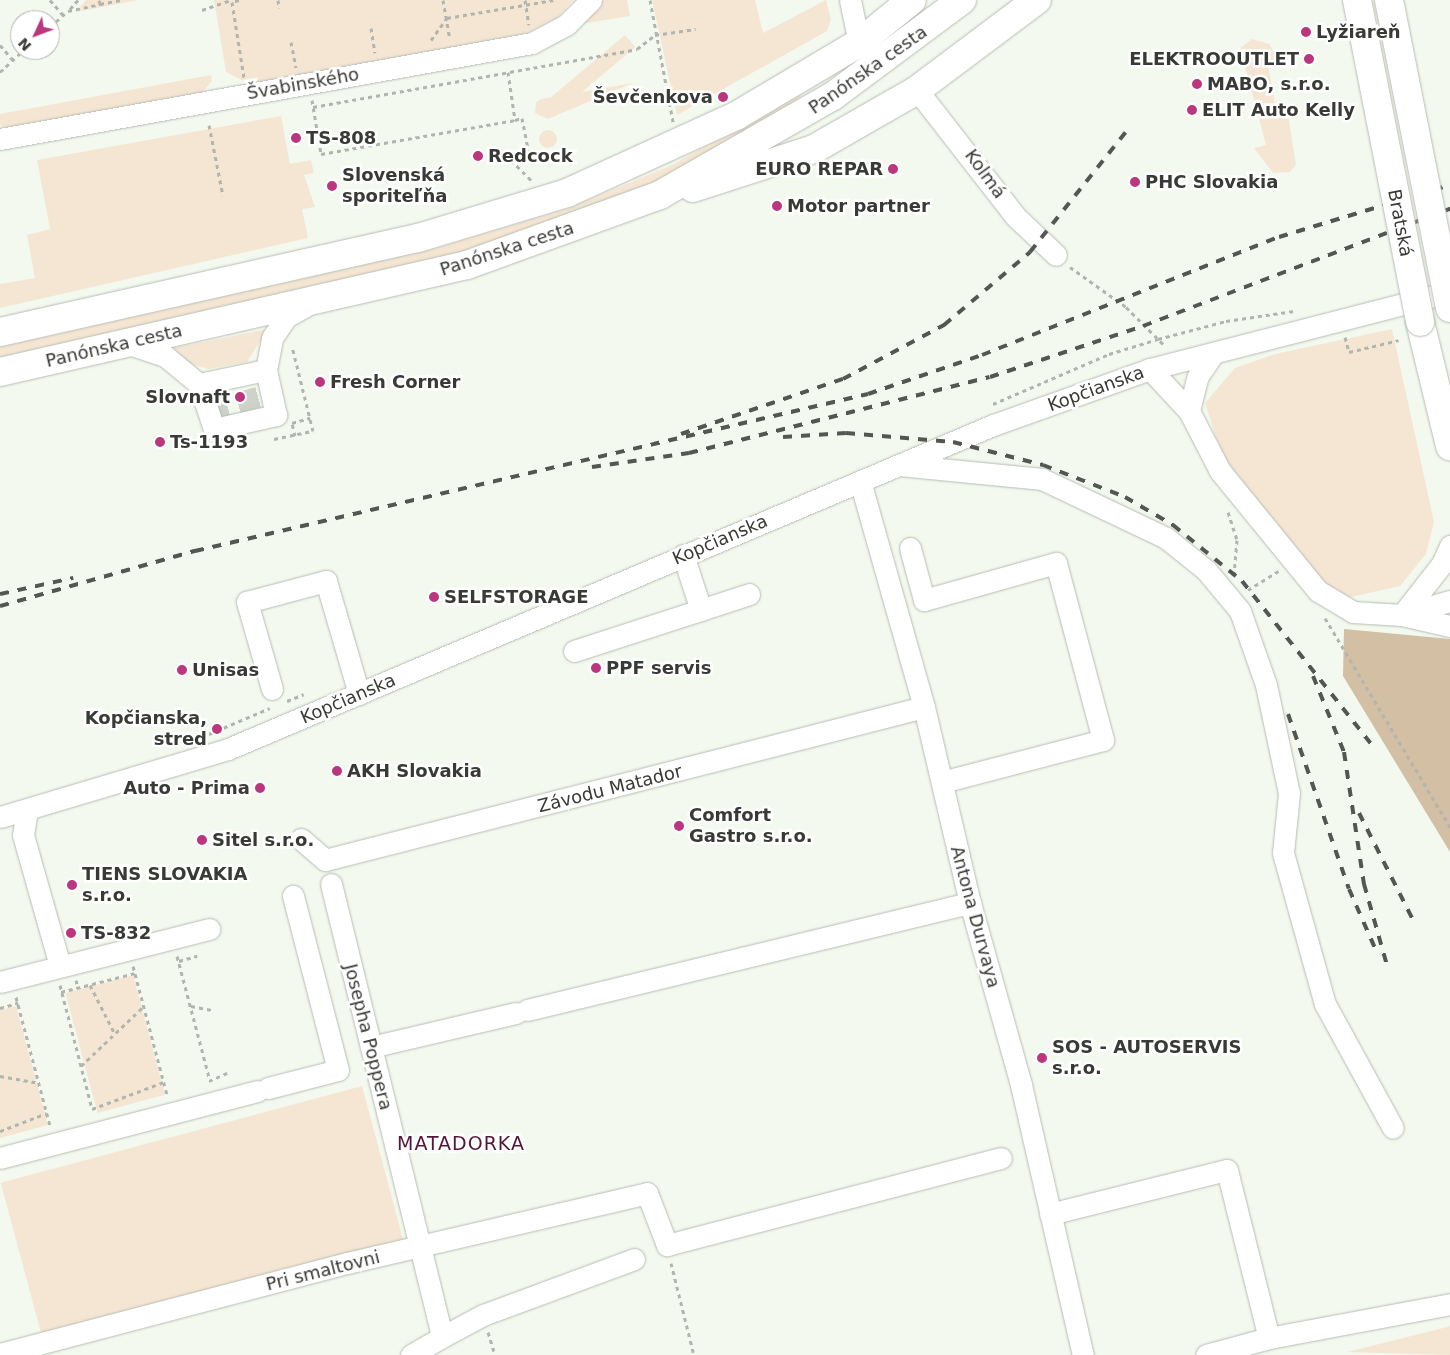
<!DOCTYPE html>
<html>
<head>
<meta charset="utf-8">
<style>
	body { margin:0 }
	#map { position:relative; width:1450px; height:1355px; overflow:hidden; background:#f3f9ef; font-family:"DejaVu Sans",sans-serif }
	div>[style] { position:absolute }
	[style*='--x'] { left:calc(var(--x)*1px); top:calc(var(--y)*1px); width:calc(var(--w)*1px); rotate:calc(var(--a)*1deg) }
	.green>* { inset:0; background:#f5e6d3; transform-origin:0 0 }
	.round { border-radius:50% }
	.forest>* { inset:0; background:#d2bfa4 }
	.minor-tunnel>* { height:21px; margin-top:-10.5px; transform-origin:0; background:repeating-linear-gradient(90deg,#ced3ca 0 21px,transparent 0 32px) }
	.path>* { height:3px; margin-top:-1.5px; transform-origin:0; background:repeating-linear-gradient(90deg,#b1b5ae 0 4px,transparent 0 8px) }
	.roads { filter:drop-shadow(0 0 1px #b7bcb2) drop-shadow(0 0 1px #b7bcb2) }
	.minor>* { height:21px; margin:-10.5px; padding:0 10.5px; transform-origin:10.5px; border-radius:10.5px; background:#fff }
	.major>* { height:28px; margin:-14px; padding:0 14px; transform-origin:14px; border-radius:14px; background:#fff }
	.rail>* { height:4px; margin-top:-2px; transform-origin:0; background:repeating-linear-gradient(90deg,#535651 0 9px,transparent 0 18px) }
	.bridges { filter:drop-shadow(0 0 1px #b7bcb2) drop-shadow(0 0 1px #b7bcb2) }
	.major-bridge>* { height:28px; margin:-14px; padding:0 14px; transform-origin:14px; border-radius:14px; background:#fff }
	.dots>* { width:14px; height:14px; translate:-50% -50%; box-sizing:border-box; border:2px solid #fff; border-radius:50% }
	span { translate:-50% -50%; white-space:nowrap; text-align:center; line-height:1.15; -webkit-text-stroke:5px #fff; paint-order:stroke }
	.poi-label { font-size:18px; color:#383a36; font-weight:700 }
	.left { translate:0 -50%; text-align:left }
	.right { translate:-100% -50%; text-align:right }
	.street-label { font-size:18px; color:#383a36 }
	.neighbourhood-label { font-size:19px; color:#551637; letter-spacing:1px }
	.north { position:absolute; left:10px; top:10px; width:50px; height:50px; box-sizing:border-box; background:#fff; border:1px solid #afb0af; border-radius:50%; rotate:227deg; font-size:14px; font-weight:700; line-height:20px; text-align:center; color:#383a36 }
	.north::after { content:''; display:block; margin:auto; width:18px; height:22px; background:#ba367d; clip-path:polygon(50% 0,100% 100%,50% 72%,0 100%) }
</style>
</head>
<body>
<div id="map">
	<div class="green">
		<div style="clip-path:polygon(86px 0,139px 0,76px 12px)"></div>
		<div style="clip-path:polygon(214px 0,573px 0,558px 17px,520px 37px,249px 84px,226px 72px)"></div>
		<div style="clip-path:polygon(603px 0,627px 0,630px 16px,581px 24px)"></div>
		<div style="clip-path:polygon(652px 0,755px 0,763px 33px,826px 0,831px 19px,827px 31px,677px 115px)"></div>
		<div style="left:625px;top:35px;width:16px;height:110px;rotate:50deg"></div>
		<div style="clip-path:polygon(1252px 39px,1269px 44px,1279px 61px,1268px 64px,1276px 110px,1287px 108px,1296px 165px,1290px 172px,1273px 173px,1254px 148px,1266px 145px,1240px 48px)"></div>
		<div style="clip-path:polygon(211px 75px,212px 81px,202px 93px,7px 128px,0 125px,0 114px)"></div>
		<div style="clip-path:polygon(633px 83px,548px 119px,535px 113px,536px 102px,541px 99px)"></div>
		<div style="clip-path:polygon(799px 95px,806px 104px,628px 197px,448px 257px,0 357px,0 347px,437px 248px,569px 208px,670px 166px)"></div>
		<div style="clip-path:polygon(281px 116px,290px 164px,311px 160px,314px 173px,304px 175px,315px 207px,302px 209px,308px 238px,0 308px,0 284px,35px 278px,27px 235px,50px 229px,37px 160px)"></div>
		<div class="round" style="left:539px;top:130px;width:18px;height:18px"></div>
		<div style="clip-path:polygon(268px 329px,247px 362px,208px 369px,191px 364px,173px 348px)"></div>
		<div style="clip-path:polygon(1392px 329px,1434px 522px,1426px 554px,1400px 586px,1351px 597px,1324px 585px,1225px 465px,1205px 403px,1235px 368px,1275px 354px)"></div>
		<div style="left:133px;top:975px;width:124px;height:70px;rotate:75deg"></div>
		<div style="clip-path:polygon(16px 1006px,48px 1125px,0 1138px,0 1010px)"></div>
		<div style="left:362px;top:1086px;width:171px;height:374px;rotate:75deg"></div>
		<div style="clip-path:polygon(1450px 1326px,1450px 1355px,1347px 1352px,1447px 1327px)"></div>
	</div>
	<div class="forest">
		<div style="clip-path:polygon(1344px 629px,1450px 639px,1450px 852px,1343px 676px)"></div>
	</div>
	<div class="minor-tunnel">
		<div style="--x:207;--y:411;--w:67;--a:-15.5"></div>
	</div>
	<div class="path">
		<div style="--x:50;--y:0;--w:20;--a:49"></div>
		<div style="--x:78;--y:0;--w:15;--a:132"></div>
		<div style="--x:68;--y:11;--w:33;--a:-12"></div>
		<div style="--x:99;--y:0;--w:4;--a:76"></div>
		<div style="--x:100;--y:4;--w:21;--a:-11"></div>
		<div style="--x:239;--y:0;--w:7;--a:164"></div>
		<div style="--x:232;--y:2;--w:77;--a:81"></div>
		<div style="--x:278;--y:0;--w:8;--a:83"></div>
		<div style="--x:443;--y:0;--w:40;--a:80"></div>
		<div style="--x:525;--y:0;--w:25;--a:81"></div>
		<div style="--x:650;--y:0;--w:124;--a:79.3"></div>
		<div style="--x:202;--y:10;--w:31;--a:-19"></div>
		<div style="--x:50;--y:27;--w:24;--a:-42"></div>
		<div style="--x:371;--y:28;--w:25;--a:81"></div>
		<div style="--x:431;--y:40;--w:27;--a:-54"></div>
		<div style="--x:447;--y:18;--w:108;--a:-9.6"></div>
		<div style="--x:291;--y:42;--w:26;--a:79"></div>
		<div style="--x:0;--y:45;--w:20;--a:49"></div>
		<div style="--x:0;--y:72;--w:33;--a:-43"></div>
		<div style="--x:508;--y:72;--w:49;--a:81.7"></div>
		<div style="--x:515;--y:120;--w:7;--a:-16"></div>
		<div style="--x:522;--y:118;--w:32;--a:79"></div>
		<div style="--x:528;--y:149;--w:20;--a:147"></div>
		<div style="--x:511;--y:160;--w:30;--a:45"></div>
		<div style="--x:312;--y:100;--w:55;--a:80.5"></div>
		<div style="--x:321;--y:154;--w:197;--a:-9.9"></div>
		<div style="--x:313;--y:107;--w:329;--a:-10.1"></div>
		<div style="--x:637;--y:49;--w:23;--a:-38"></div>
		<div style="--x:655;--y:35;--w:41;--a:-8.3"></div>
		<div style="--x:209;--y:125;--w:72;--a:78.8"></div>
		<div style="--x:1070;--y:267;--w:69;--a:35.5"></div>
		<div style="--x:1126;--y:307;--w:54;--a:45"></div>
		<div style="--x:1345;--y:337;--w:16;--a:75"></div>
		<div style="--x:1349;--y:352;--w:51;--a:-13.5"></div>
		<div style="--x:993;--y:404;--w:126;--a:-23.3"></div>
		<div style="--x:1109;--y:354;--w:51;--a:-17"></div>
		<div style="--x:1158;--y:339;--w:70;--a:-14.8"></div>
		<div style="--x:1226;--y:321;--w:69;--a:-8.4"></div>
		<div style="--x:295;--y:436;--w:13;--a:-103"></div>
		<div style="--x:292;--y:423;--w:19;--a:-16"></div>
		<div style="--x:274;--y:439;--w:40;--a:-12"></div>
		<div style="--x:313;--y:431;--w:88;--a:-103.9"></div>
		<div style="--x:1228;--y:512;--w:29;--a:72"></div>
		<div style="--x:1237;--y:540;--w:34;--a:95"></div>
		<div style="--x:1248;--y:590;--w:36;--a:-32"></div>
		<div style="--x:1325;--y:618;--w:244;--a:59.1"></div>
		<div style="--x:287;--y:701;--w:18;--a:-22"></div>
		<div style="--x:209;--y:734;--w:66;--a:-23.1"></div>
		<div style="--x:177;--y:956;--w:129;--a:75.2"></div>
		<div style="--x:179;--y:961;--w:19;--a:-16"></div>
		<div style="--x:133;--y:966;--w:133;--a:75.2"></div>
		<div style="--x:76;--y:980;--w:8;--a:76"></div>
		<div style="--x:60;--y:985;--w:128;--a:75.5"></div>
		<div style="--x:92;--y:1109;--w:77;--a:-20.6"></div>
		<div style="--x:90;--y:985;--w:55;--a:63"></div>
		<div style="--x:61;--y:992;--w:76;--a:-14.4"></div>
		<div style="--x:16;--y:997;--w:133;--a:75.2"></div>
		<div style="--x:191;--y:1006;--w:21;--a:11"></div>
		<div style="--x:0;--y:1008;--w:19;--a:-16"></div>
		<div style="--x:81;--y:1066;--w:87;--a:-43.6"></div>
		<div style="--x:0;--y:1076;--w:40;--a:10"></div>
		<div style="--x:209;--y:1081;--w:20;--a:-24"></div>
		<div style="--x:0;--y:1131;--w:50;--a:-21"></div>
		<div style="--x:671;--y:1263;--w:95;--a:76"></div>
		<div style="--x:488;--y:1332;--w:24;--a:73"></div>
	</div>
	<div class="roads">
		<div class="minor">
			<div style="--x:850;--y:0;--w:44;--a:78.2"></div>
			<div style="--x:917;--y:90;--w:161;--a:52.1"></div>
			<div style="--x:1016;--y:217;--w:55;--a:43.5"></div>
			<div style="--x:0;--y:139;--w:541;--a:-10.23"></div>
			<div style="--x:532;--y:43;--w:40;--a:-28"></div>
			<div style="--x:567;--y:24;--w:34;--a:-45"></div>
			<div style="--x:126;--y:343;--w:41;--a:18.4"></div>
			<div style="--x:165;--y:356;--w:44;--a:39.5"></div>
			<div style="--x:199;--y:384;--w:68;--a:-11.8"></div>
			<div style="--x:266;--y:370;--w:33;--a:-79"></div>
			<div style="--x:272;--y:338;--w:25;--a:-56"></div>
			<div style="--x:286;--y:317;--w:23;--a:-29"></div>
			<div style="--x:1150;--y:369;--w:57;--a:47.1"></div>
			<div style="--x:1189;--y:411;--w:68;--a:62.7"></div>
			<div style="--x:1220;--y:471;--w:155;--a:50.8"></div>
			<div style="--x:1318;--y:591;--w:41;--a:31"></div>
			<div style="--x:1353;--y:612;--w:49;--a:3.5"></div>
			<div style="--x:1402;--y:615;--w:49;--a:12.9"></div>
			<div style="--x:199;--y:384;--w:47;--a:71.6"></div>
			<div style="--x:214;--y:429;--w:64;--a:-12.7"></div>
			<div style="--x:276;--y:415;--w:46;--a:-102.5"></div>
			<div style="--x:1189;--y:411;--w:36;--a:-76"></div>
			<div style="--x:1198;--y:376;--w:27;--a:-56"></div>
			<div style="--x:899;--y:465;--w:144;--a:5.6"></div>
			<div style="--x:1042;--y:479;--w:137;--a:25.4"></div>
			<div style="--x:1166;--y:538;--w:51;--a:38.7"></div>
			<div style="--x:1206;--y:570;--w:53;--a:50.3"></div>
			<div style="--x:1240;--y:611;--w:78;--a:70.6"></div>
			<div style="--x:1266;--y:685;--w:110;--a:78"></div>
			<div style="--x:1289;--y:793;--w:60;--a:95.7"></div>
			<div style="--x:1283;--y:853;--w:157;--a:74.5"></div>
			<div style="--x:1325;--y:1004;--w:141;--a:61.3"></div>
			<div style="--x:860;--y:481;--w:235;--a:74.2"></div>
			<div style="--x:924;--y:707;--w:201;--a:76.8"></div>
			<div style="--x:970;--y:903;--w:189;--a:74.3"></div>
			<div style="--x:1021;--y:1085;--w:277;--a:77.1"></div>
			<div style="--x:910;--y:548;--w:54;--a:74.9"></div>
			<div style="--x:924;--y:600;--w:137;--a:-15.7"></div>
			<div style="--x:1056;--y:563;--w:183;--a:75.1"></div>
			<div style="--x:1103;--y:740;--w:166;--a:165.4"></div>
			<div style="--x:683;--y:555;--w:58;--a:71.9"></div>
			<div style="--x:1404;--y:614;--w:48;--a:-15.8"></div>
			<div style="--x:1402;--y:615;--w:65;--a:-51.9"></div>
			<div style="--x:1442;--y:564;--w:20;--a:-66"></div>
			<div style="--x:574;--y:651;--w:184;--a:-18"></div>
			<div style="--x:272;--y:689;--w:91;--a:-106"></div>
			<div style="--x:247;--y:602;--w:82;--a:-14.9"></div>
			<div style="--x:326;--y:581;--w:118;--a:73.7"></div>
			<div style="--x:27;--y:810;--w:25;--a:99"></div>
			<div style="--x:23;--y:835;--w:136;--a:74.2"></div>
			<div style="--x:0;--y:817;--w:238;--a:-16.6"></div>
			<div style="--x:228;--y:749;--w:831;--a:-22.95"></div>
			<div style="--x:993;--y:425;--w:167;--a:-19.6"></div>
			<div style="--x:1150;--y:369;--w:310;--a:-14.4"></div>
			<div style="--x:301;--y:839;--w:32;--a:41"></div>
			<div style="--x:325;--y:860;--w:618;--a:-14.33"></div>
			<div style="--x:331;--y:884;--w:466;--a:76.2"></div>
			<div style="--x:442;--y:1337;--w:47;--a:-28.2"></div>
			<div style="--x:483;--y:1315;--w:161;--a:-20.3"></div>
			<div style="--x:0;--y:982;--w:216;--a:-14.2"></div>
			<div style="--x:527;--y:1010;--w:456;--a:-13.6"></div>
			<div style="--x:371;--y:1047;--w:149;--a:-13.2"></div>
			<div style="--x:268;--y:1088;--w:72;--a:-14.4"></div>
			<div style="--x:338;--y:1070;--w:180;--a:-104.5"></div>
			<div style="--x:0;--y:1158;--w:266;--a:-14.6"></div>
			<div style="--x:1050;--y:1214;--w:182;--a:-14"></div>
			<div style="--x:1227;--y:1170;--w:173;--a:76"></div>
			<div style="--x:1269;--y:1338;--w:65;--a:164.9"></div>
			<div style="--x:1269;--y:1338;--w:184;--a:-10.6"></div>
			<div style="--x:0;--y:1354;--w:359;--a:-14.7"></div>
			<div style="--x:347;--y:1263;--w:308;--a:-13.1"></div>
			<div style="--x:647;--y:1193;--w:56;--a:69"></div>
			<div style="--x:667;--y:1245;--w:345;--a:-14.6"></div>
			<div style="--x:411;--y:1355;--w:36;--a:-30"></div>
		</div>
		<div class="major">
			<div style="--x:693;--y:188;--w:127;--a:-17.9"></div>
			<div style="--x:814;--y:149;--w:119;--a:-29.8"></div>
			<div style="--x:917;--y:90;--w:150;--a:-36.9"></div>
			<div style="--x:1420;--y:322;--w:128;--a:76.4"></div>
			<div style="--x:0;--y:332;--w:428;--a:-12.7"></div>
			<div style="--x:418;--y:238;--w:156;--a:-16.8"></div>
			<div style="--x:567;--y:193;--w:186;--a:-24.5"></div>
			<div style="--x:736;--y:116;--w:143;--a:-30.7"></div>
			<div style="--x:859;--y:43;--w:68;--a:-39.1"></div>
			<div style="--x:0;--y:372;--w:479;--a:-12.9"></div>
			<div style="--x:467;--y:265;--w:205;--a:-19.9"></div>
			<div style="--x:660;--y:195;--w:199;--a:-29.8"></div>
			<div style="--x:833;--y:96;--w:161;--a:-36.7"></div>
		</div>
	</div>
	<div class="rail">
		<div style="--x:681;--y:434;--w:171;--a:-18.8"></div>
		<div style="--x:843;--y:379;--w:115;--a:-28.1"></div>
		<div style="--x:944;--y:325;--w:113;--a:-40.3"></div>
		<div style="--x:1030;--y:252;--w:159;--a:-51.4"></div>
		<div style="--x:783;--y:437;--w:63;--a:-3.6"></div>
		<div style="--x:846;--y:433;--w:107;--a:4.8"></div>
		<div style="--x:953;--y:442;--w:93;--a:14.3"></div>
		<div style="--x:1043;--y:465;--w:88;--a:21.3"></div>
		<div style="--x:1125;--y:497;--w:56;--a:30.3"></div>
		<div style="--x:1173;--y:525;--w:89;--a:39.1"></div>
		<div style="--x:1242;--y:581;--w:208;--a:51.6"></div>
		<div style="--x:592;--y:467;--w:98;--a:-8.2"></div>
		<div style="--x:689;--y:453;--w:310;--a:-14.2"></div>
		<div style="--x:990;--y:377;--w:161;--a:-18.4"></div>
		<div style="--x:1143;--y:326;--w:329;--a:-20.9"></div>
		<div style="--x:0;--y:594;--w:75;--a:-12.4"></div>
		<div style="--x:0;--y:606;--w:203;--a:-15.8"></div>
		<div style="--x:195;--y:551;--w:691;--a:-13.13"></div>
		<div style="--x:868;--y:394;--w:120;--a:-18.9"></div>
		<div style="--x:982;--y:355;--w:320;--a:-21.7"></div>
		<div style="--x:1279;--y:237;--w:179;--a:-16.9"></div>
		<div style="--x:1313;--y:676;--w:82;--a:67.8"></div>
		<div style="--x:1344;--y:752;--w:134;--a:81.4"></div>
		<div style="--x:1364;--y:884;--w:88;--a:74.2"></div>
		<div style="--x:1288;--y:714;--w:185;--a:70.8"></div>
		<div style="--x:1349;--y:889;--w:72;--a:66.3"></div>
		<div style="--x:1359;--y:813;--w:122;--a:63.2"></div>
	</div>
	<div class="bridges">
		<div class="major-bridge">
			<div style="--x:1357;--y:0;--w:328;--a:78.9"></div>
			<div style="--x:1389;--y:0;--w:314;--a:78.8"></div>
		</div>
	</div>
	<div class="dots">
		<div style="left:1306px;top:32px;background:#ba367d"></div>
		<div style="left:1309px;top:59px;background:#ba367d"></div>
		<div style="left:1197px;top:84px;background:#ba367d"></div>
		<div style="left:723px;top:97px;background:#ba367d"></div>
		<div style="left:1192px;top:110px;background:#ba367d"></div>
		<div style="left:296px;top:138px;background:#ba367d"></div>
		<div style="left:478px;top:156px;background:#ba367d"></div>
		<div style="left:893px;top:169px;background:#ba367d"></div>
		<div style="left:1135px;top:182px;background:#ba367d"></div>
		<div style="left:332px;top:186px;background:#ba367d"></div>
		<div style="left:777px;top:206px;background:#ba367d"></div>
		<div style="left:320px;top:382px;background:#ba367d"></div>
		<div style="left:240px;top:397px;background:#ba367d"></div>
		<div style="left:160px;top:442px;background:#ba367d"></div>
		<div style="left:434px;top:597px;background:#ba367d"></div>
		<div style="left:596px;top:668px;background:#ba367d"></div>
		<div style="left:182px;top:670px;background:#ba367d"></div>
		<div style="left:217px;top:729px;background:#ba367d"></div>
		<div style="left:337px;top:771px;background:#ba367d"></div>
		<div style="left:260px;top:788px;background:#ba367d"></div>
		<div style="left:679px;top:826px;background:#ba367d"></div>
		<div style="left:202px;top:840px;background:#ba367d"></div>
		<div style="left:72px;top:885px;background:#ba367d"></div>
		<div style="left:71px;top:933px;background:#ba367d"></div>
		<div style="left:1042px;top:1058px;background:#ba367d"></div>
	</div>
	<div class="poi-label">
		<span class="left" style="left:1316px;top:32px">Lyžiareň</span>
		<span class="right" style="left:1299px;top:59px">ELEKTROOUTLET</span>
		<span class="left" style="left:1207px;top:84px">MABO, s.r.o.</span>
		<span class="right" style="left:713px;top:97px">Ševčenkova</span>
		<span class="left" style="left:1202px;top:110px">ELIT Auto Kelly</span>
		<span class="left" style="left:306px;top:138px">TS-808</span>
		<span class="left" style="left:488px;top:156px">Redcock</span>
		<span class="right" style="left:883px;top:169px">EURO REPAR</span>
		<span class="left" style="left:342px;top:186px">Slovenská<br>sporiteľňa</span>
		<span class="left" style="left:1145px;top:182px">PHC Slovakia</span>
		<span class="left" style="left:787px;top:206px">Motor partner</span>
		<span class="left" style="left:330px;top:382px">Fresh Corner</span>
		<span class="right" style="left:230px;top:397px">Slovnaft</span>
		<span class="left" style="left:170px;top:442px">Ts-1193</span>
		<span class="left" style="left:444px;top:597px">SELFSTORAGE</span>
		<span class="left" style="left:606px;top:668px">PPF servis</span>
		<span class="left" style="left:192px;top:670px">Unisas</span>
		<span class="right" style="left:207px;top:729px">Kopčianska,<br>stred</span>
		<span class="left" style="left:347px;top:771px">AKH Slovakia</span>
		<span class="right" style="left:250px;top:788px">Auto - Prima</span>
		<span class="left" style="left:689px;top:826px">Comfort<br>Gastro s.r.o.</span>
		<span class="left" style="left:212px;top:840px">Sitel s.r.o.</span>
		<span class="left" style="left:82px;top:885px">TIENS SLOVAKIA<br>s.r.o.</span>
		<span class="left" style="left:81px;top:933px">TS-832</span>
		<span class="left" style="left:1052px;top:1058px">SOS - AUTOSERVIS<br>s.r.o.</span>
	</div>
	<div class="street-label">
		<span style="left:868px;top:70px;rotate:-35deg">Panónska cesta</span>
		<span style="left:303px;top:84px;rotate:-10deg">Švabinského</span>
		<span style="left:985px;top:174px;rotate:54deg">Kolmá</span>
		<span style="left:1400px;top:223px;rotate:79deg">Bratská</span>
		<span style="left:507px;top:249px;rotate:-18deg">Panónska cesta</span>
		<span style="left:114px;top:346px;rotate:-13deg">Panónska cesta</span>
		<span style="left:1096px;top:389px;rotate:-20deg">Kopčianska</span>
		<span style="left:720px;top:540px;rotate:-23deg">Kopčianska</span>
		<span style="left:348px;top:699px;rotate:-23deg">Kopčianska</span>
		<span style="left:610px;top:789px;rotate:-14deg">Závodu Matador</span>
		<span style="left:975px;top:917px;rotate:75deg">Antona Durvaya</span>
		<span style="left:368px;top:1037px;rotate:76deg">Josepha Poppera</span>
		<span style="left:323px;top:1271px;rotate:-14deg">Pri smaltovni</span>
	</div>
	<div class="neighbourhood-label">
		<span style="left:461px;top:1144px">MATADORKA</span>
	</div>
	<div class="north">N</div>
</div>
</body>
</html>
